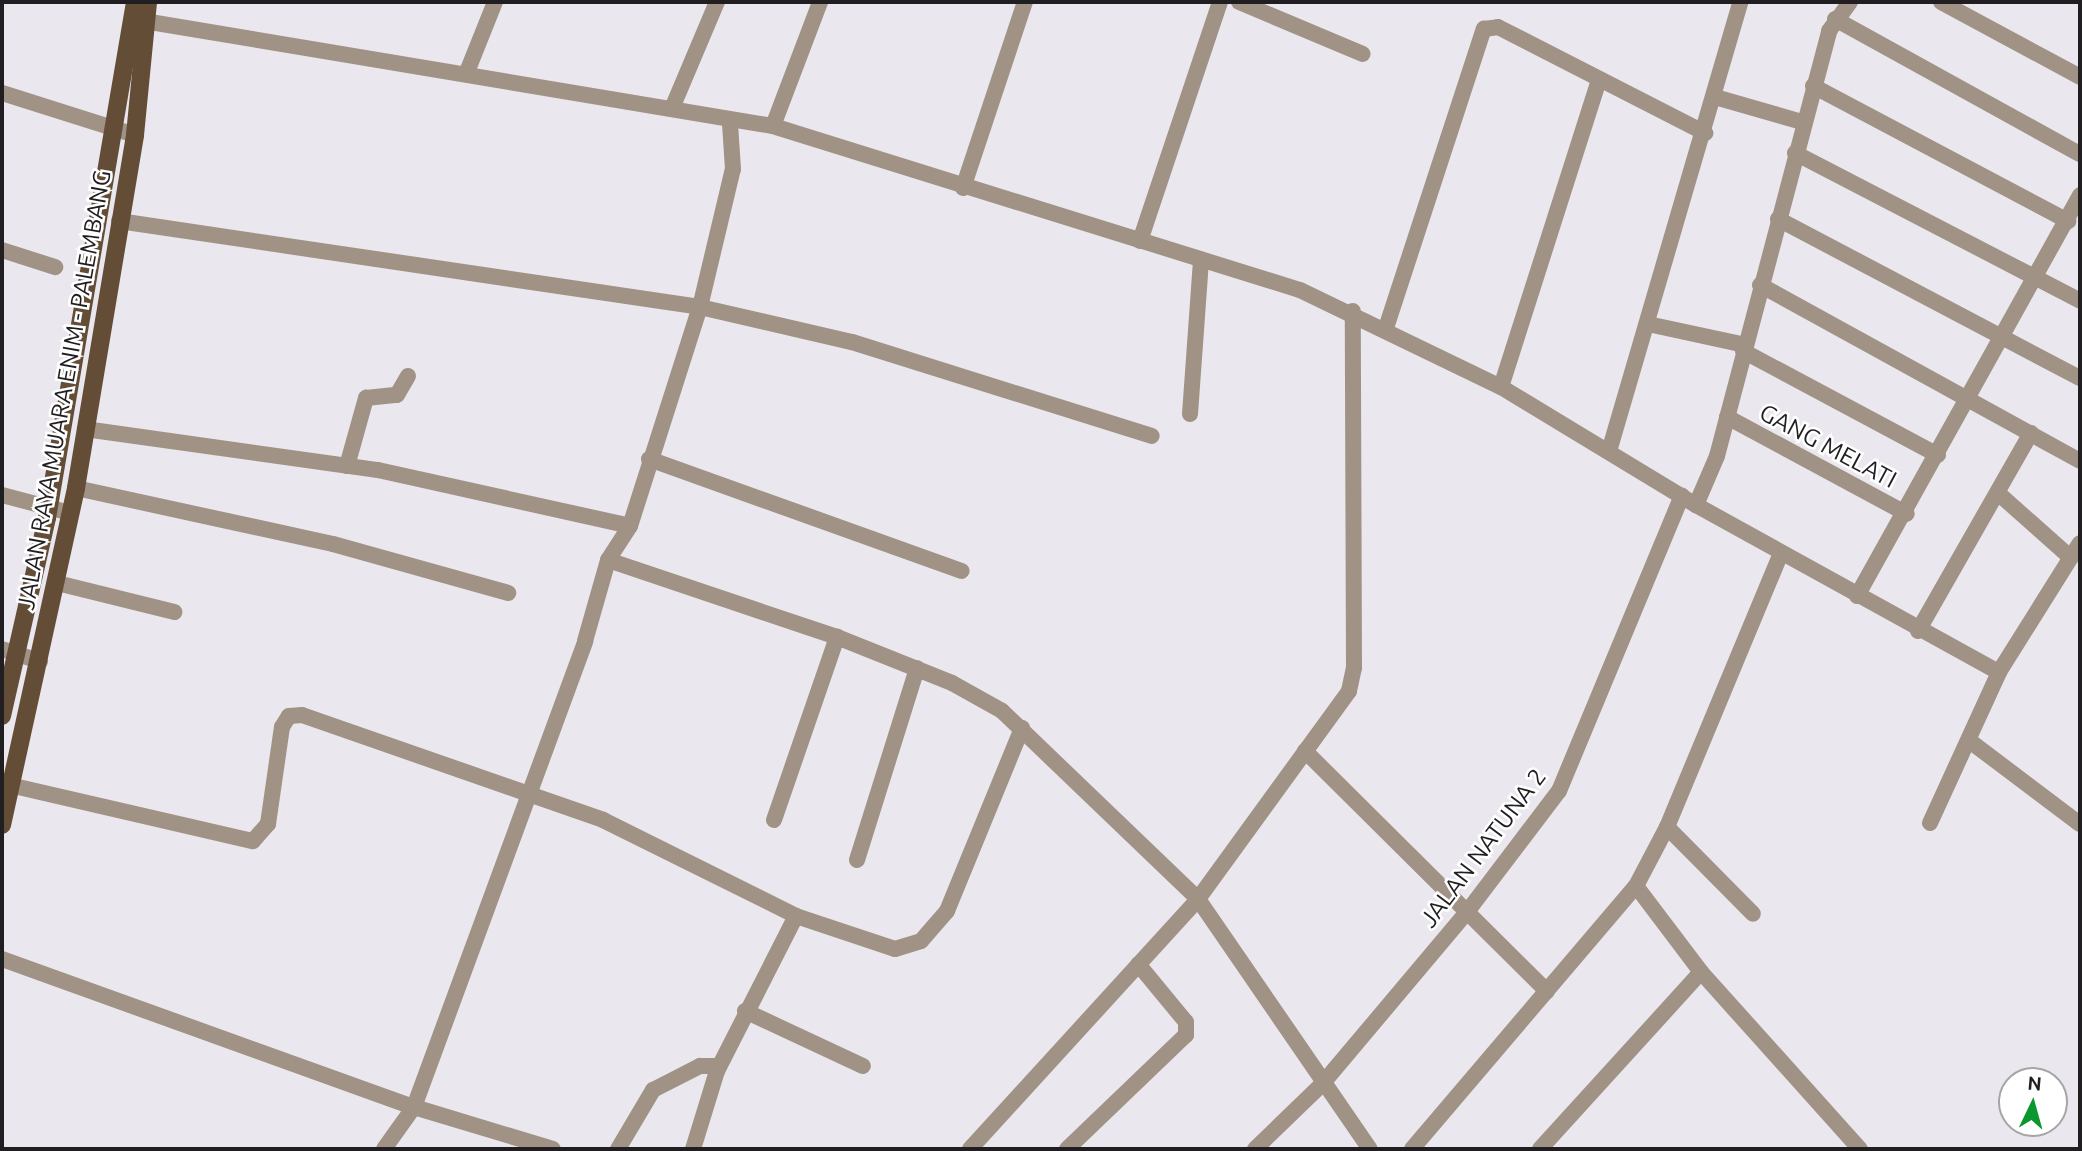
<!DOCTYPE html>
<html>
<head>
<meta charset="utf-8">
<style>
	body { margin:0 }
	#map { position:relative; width:2082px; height:1151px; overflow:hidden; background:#eae7ee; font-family:Ubuntu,sans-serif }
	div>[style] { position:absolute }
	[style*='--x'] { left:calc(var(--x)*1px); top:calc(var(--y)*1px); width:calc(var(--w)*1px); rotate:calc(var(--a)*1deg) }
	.street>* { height:16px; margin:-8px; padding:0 8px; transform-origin:8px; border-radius:8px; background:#a09386 }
	.primary>* { height:18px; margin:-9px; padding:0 9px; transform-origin:9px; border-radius:9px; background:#644d37 }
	span { translate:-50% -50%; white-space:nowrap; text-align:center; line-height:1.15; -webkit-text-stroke:5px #fff; paint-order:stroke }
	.street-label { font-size:24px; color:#201e21 }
	.frame { position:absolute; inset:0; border:4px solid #201e21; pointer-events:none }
	.north { position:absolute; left:1998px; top:1067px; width:70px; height:70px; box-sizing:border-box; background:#fff; border:2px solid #a6a5a6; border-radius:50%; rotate:5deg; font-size:19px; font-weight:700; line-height:28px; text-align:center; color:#201e21 }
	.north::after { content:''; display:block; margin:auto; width:24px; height:32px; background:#0a972d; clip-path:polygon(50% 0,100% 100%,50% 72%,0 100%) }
</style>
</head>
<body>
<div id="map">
	<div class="street">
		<div style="--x:1239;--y:2;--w:134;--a:22.8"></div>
		<div style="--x:1941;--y:2;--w:158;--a:28.3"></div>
		<div style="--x:1835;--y:19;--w:280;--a:28.9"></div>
		<div style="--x:144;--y:21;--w:638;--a:9.48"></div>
		<div style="--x:773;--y:126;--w:552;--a:17.29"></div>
		<div style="--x:1300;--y:290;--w:223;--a:25.8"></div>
		<div style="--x:1501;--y:387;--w:228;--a:31.2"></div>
		<div style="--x:1696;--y:505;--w:346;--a:28.9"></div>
		<div style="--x:1999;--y:672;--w:152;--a:-57.9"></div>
		<div style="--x:467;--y:72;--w:75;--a:-68.2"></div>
		<div style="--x:1813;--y:86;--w:289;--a:27.9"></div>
		<div style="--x:2;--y:93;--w:139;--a:17.5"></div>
		<div style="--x:1715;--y:97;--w:91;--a:16"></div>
		<div style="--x:673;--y:106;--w:113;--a:-67.1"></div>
		<div style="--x:773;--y:126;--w:133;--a:-69.2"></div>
		<div style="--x:1795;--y:153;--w:321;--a:27.4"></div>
		<div style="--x:963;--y:188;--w:196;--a:-71.6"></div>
		<div style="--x:1778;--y:219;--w:341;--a:27.8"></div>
		<div style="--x:119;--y:221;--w:587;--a:8.42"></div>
		<div style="--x:700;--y:307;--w:156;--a:13"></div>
		<div style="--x:852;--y:342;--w:314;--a:17.4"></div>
		<div style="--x:1140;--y:241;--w:252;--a:-71.5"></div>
		<div style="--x:2;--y:250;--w:56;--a:17.8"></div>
		<div style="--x:1760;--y:285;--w:365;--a:28.8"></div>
		<div style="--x:1648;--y:324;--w:99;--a:12.2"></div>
		<div style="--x:1386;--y:328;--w:315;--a:-71.9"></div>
		<div style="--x:1484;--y:29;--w:14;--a:-8"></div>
		<div style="--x:1498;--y:27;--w:233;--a:27.1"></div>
		<div style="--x:1743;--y:351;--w:221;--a:28.1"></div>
		<div style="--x:1501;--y:387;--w:323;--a:-72.3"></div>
		<div style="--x:1190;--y:414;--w:155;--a:-85.9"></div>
		<div style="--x:1727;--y:417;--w:204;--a:28.3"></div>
		<div style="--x:85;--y:429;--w:296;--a:8"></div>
		<div style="--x:378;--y:470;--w:258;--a:12.5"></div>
		<div style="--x:1610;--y:448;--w:465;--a:-73.7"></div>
		<div style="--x:649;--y:459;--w:332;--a:19.7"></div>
		<div style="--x:347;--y:466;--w:71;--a:-74.4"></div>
		<div style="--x:366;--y:398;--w:31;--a:-6"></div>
		<div style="--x:397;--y:395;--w:22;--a:-60"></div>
		<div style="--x:76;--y:488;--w:263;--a:12.3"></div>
		<div style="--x:333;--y:544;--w:182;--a:15.6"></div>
		<div style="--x:1999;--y:494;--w:96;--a:41.6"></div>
		<div style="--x:2;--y:495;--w:70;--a:14.8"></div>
		<div style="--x:1696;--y:505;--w:53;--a:-66.8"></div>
		<div style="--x:1717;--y:456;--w:440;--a:-75.2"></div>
		<div style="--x:1829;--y:31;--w:36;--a:-54"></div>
		<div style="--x:608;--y:560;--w:242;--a:18.6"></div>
		<div style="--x:837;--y:637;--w:124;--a:21.8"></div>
		<div style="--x:952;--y:683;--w:57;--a:29.2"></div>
		<div style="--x:1002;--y:711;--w:272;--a:43.8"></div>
		<div style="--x:1198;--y:899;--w:303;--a:55.5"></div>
		<div style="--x:57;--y:583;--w:121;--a:13.9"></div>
		<div style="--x:1857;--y:596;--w:459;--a:-60.9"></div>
		<div style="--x:1918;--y:631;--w:228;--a:-60.3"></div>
		<div style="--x:2;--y:649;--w:40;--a:18"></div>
		<div style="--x:1971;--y:742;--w:136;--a:37"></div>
		<div style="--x:1305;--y:751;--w:341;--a:44.8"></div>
		<div style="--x:14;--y:786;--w:245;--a:13"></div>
		<div style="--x:253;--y:841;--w:23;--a:-49"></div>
		<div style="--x:268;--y:824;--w:98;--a:-81.8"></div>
		<div style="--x:282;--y:727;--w:13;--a:-58"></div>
		<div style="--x:289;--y:716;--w:13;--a:-4"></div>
		<div style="--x:302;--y:715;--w:319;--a:19.2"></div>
		<div style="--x:603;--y:820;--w:216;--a:26.4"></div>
		<div style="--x:796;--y:916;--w:104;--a:18.4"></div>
		<div style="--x:895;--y:949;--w:27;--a:-17"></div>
		<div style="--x:921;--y:941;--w:40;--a:-49"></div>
		<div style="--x:947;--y:911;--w:198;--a:-67.7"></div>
		<div style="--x:774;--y:820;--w:194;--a:-71"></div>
		<div style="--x:1930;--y:823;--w:166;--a:-65.4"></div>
		<div style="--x:1667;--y:827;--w:122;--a:45.3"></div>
		<div style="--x:857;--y:860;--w:201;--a:-72.6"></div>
		<div style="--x:1636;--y:886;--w:108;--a:52.9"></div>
		<div style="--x:1701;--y:972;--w:238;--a:48.1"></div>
		<div style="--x:2;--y:959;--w:438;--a:19.8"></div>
		<div style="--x:414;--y:1107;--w:145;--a:16.8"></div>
		<div style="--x:745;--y:1011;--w:130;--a:25"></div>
		<div style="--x:384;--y:1149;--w:52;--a:-54.5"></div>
		<div style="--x:414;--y:1107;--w:496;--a:-69.8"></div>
		<div style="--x:585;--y:641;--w:84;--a:-74.1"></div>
		<div style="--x:608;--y:560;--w:40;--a:-57.1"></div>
		<div style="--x:630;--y:526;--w:230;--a:-72.3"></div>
		<div style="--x:700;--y:307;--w:142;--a:-76.6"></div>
		<div style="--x:733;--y:169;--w:45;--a:-93.8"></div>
		<div style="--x:618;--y:1149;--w:69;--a:-59.3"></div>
		<div style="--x:653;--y:1090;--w:53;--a:-27.1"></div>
		<div style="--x:700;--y:1066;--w:19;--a:0"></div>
		<div style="--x:693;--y:1149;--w:82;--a:-72.9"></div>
		<div style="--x:717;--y:1071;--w:174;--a:-63"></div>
		<div style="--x:970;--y:1149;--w:338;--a:-47.6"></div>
		<div style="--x:1198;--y:899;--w:257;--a:-54"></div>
		<div style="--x:1349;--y:691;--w:24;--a:-78"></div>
		<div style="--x:1354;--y:668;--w:357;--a:-90.2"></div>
		<div style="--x:1067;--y:1149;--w:165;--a:-43.8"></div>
		<div style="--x:1186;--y:1035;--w:13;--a:-90"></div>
		<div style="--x:1186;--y:1022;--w:75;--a:-129.6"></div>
		<div style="--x:1255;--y:1149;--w:95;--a:-44.1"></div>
		<div style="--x:1323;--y:1083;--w:224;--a:-49.9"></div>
		<div style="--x:1467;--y:912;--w:152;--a:-52.8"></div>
		<div style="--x:1559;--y:791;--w:320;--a:-67.4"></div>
		<div style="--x:1412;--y:1149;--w:345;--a:-49.6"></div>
		<div style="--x:1636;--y:886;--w:67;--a:-62.3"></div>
		<div style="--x:1667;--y:827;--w:297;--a:-67.4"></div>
		<div style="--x:1540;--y:1149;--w:239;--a:-47.7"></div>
	</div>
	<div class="primary">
		<div style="--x:2;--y:716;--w:203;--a:-77.2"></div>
		<div style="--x:47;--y:518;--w:523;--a:-80.32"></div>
		<div style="--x:2;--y:825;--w:345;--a:-77.6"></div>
		<div style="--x:76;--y:488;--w:358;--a:-80.5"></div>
		<div style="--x:135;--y:135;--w:134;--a:-84.4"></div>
	</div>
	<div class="street-label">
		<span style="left:64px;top:390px;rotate:-80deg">JALAN RAYA MUARA ENIM - PALEMBANG</span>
		<span style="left:1828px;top:446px;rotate:28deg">GANG MELATI</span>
		<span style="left:1483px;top:848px;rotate:-53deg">JALAN NATUNA 2</span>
	</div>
	<div class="frame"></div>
	<div class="north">N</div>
</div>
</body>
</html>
